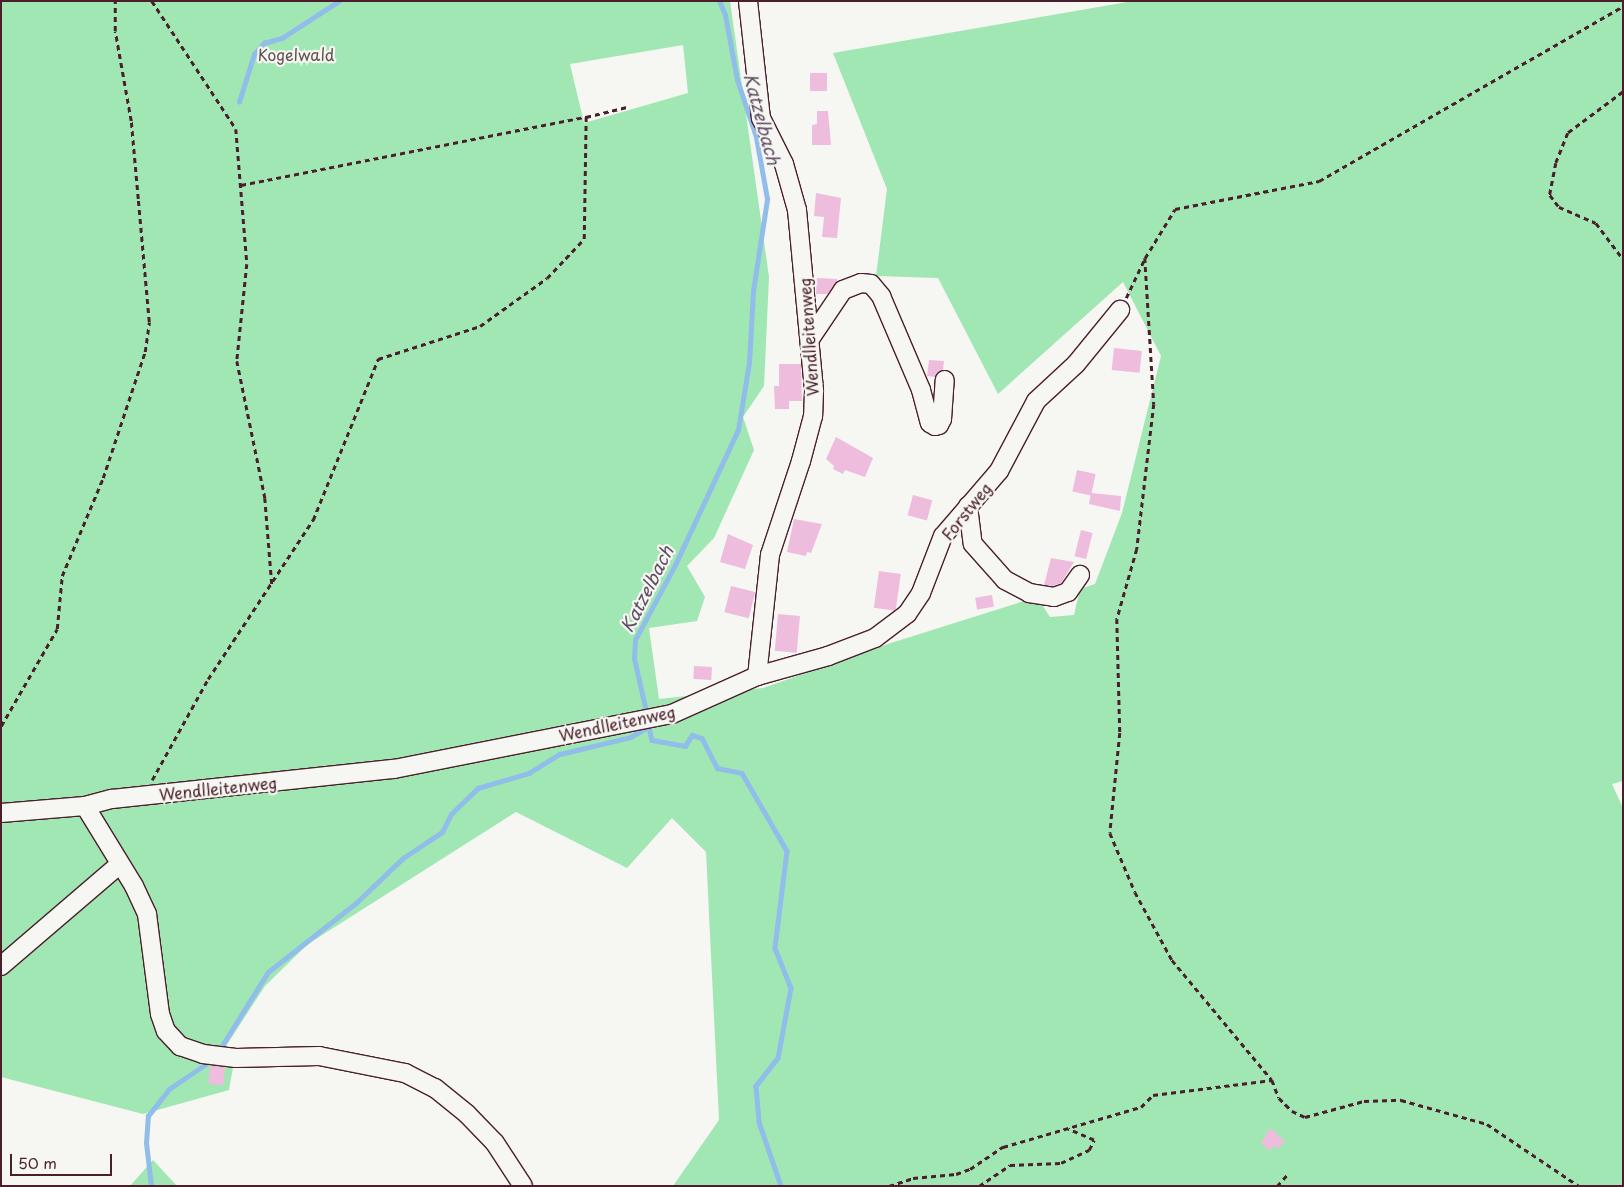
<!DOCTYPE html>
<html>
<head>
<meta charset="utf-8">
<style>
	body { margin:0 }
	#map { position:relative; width:1624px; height:1187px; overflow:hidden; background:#f6f6f2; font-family:"Playpen Sans",sans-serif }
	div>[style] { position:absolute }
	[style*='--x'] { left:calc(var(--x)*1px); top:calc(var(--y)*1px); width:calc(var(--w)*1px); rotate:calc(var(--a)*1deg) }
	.green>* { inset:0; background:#a1e7b3 }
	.stream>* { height:4.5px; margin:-2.25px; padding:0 2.25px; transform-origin:2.25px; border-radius:2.25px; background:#91bdea }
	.building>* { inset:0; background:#eebddd; transform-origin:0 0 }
	.path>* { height:2.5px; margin-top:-1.25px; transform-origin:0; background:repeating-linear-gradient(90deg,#4a1f2b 0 5px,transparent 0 9px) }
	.roads { filter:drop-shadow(1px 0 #4a1f2b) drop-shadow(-1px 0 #4a1f2b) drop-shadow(0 1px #4a1f2b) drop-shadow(0 -1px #4a1f2b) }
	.minor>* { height:18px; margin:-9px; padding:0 9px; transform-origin:9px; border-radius:9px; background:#f6f6f2 }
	span { translate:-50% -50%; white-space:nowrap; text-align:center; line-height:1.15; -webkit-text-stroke:4.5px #f6f6f2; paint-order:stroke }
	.park-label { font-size:16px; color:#60514d }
	.street-label { font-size:16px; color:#4a1f2b }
	.water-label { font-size:18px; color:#5f4e64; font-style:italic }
	.frame { position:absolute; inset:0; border:2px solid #4a1f2b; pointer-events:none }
	.scale { position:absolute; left:10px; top:1154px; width:102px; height:22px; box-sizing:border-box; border:2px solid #4a1f2b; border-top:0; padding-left:6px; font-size:15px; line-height:18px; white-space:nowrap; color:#4a1f2b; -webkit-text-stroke:4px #f6f6f2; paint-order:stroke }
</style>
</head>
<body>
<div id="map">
	<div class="green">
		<div style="clip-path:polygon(evenodd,1px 1px,730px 1px,769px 277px,764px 386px,743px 417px,754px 450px,714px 538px,687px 566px,705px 597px,697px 621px,649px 628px,659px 699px,763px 688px,891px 643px,1037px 597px,1050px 617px,1074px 615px,1080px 589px,1095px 584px,1122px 513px,1161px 356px,1123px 282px,998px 394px,938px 278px,876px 276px,887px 189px,833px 53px,1133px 1px,1623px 1px,1623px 781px,1612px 784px,1623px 808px,1623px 1186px,673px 1186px,719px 1120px,706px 852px,672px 818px,627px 868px,516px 812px,308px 944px,265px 986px,226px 1046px,234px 1062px,229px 1090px,143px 1114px,1px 1077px,1px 1px,683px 45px,688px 93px,584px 123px,570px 64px,683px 45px)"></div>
		<div style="clip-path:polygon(153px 1160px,177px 1186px,130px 1186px)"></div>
	</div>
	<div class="stream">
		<div style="--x:239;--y:102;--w:50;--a:-72.6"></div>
		<div style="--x:254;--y:54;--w:15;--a:-48"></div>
		<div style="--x:264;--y:43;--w:19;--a:-16"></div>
		<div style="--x:282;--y:38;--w:68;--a:-33"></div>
		<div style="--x:647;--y:716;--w:58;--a:-102.8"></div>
		<div style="--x:634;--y:659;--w:19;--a:-87"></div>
		<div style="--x:635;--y:640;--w:85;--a:-61.9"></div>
		<div style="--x:675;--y:565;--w:149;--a:-65"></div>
		<div style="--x:738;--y:430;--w:68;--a:-80.7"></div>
		<div style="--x:749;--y:363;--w:72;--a:-86.8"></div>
		<div style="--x:753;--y:291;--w:93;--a:-81.3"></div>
		<div style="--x:767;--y:199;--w:63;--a:-100.1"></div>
		<div style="--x:756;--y:137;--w:60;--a:-108.4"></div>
		<div style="--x:737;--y:80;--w:66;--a:-100.5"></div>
		<div style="--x:725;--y:15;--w:15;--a:-113"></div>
		<div style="--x:648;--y:723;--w:17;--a:77"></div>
		<div style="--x:652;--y:740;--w:34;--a:10"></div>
		<div style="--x:685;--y:746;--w:13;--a:-58"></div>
		<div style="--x:692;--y:735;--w:10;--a:17"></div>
		<div style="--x:702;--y:738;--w:34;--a:63"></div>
		<div style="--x:717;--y:768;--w:25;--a:11"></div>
		<div style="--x:742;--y:773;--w:90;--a:60"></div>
		<div style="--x:787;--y:851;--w:98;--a:97.1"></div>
		<div style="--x:775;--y:948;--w:43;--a:68.2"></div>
		<div style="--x:791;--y:988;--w:71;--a:100.5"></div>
		<div style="--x:778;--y:1058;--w:36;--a:128"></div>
		<div style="--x:756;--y:1086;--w:36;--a:85"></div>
		<div style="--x:759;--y:1122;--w:68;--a:71"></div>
		<div style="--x:218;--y:1052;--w:94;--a:-58"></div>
		<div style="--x:268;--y:972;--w:112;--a:-38.1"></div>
		<div style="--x:356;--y:903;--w:65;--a:-43.8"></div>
		<div style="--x:403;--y:858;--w:47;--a:-33.7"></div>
		<div style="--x:442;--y:832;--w:20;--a:-63"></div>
		<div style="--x:451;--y:814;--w:37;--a:-44"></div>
		<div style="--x:478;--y:788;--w:53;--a:-16.4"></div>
		<div style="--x:529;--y:773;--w:36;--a:-32"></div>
		<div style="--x:560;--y:754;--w:73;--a:-13.5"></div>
		<div style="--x:631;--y:737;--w:21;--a:-31"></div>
		<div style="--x:151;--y:1186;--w:43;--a:-96.6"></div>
		<div style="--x:146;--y:1143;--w:27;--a:-86"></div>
		<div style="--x:148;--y:1116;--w:34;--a:-52"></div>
		<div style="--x:169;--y:1089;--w:50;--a:-34.3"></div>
	</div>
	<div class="building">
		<div style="left:810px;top:73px;width:17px;height:18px"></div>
		<div style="clip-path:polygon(817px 111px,828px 111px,831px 145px,812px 145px,812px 125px,817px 124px)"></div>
		<div style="clip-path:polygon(816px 193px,841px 198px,837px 238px,822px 237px,824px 217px,814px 216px)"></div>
		<div style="clip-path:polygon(817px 278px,837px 279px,837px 282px,827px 294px,816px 294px)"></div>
		<div style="left:1114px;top:348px;width:28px;height:22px;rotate:6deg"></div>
		<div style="clip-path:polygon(929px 360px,944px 361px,943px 370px,935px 377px,927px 376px)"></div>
		<div style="clip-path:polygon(779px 364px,801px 364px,802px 401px,789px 401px,789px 409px,775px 409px,774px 386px,779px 386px)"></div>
		<div style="clip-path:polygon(836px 437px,873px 458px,865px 477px,845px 470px,843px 474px,833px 469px,834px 466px,826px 459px)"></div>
		<div style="left:1077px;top:470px;width:19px;height:22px;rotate:12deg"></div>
		<div style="clip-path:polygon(1091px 493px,1121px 496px,1120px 511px,1089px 504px)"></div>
		<div style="left:913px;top:495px;width:20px;height:21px;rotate:15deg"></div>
		<div style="clip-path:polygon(794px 519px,822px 524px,811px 553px,807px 552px,806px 556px,787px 552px)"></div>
		<div style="left:1081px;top:530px;width:12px;height:27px;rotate:14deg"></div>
		<div style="clip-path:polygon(728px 534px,753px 545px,745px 569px,720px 562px)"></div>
		<div style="clip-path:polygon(1051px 558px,1074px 562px,1061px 583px,1053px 586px,1044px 585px)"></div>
		<div style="left:879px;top:571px;width:22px;height:37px;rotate:8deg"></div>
		<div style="left:731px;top:586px;width:25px;height:27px;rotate:14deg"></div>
		<div style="left:992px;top:595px;width:12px;height:17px;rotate:81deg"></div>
		<div style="left:778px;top:614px;width:22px;height:37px;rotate:5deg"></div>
		<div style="left:694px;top:666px;width:18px;height:13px;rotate:3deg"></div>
		<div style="left:210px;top:1066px;width:15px;height:18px;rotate:4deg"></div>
		<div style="clip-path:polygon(1270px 1128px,1285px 1141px,1278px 1149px,1274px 1145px,1270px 1151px,1261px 1143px)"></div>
	</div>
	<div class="path">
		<div style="--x:152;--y:1;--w:153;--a:56.7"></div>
		<div style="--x:236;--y:129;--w:135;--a:85.3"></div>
		<div style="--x:247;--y:264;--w:98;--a:95.9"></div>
		<div style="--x:237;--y:361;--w:140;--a:78.4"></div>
		<div style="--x:265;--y:498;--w:87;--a:85.4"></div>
		<div style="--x:1623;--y:92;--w:69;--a:143.3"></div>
		<div style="--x:1568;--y:133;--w:32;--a:112"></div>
		<div style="--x:1556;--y:163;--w:33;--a:101"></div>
		<div style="--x:1550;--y:195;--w:15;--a:53"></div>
		<div style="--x:1559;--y:207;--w:40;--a:23.4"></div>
		<div style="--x:1596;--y:223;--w:45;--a:53.1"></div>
		<div style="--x:241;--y:185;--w:352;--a:-11.2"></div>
		<div style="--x:1145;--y:258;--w:146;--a:86.5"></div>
		<div style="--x:1154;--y:404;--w:146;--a:96.7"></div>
		<div style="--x:1137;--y:549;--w:73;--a:105.9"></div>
		<div style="--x:1117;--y:619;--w:114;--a:88.5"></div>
		<div style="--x:1120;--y:733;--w:100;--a:95.7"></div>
		<div style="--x:1110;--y:833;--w:64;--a:67"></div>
		<div style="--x:1135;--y:892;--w:77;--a:61.4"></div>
		<div style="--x:1172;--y:960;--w:156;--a:50.2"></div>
		<div style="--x:1126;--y:298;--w:44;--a:-64.6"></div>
		<div style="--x:1145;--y:258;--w:57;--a:-58.5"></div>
		<div style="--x:1175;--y:209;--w:147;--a:-11"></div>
		<div style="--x:1319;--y:181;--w:351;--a:-29.9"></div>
		<div style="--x:1;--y:726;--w:112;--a:-60"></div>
		<div style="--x:57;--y:629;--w:53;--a:-84.6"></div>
		<div style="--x:62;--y:576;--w:106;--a:-67.3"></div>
		<div style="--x:103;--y:478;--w:133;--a:-71.6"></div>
		<div style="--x:145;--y:352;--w:30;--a:-82"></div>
		<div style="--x:149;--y:322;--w:123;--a:-95.1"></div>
		<div style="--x:138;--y:199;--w:78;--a:-95.1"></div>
		<div style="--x:131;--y:121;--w:91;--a:-100.1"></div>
		<div style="--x:115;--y:31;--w:30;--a:-90"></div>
		<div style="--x:152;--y:780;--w:115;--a:-61"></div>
		<div style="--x:208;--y:679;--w:191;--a:-56.6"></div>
		<div style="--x:313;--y:520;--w:174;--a:-68"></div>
		<div style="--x:378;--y:359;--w:107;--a:-17.9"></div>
		<div style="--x:480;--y:326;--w:82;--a:-35.6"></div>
		<div style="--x:547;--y:278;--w:54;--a:-46.5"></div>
		<div style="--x:584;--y:239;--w:122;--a:-89.1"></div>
		<div style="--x:586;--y:117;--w:42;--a:-13.7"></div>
		<div style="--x:889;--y:1186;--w:25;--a:-18"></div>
		<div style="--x:913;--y:1178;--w:43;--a:-5.3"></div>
		<div style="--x:956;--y:1174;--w:15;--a:-20"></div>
		<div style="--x:970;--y:1169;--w:40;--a:-34"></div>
		<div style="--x:1003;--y:1147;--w:144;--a:-16.2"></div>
		<div style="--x:1141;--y:1107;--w:17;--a:-45"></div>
		<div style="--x:1153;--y:1095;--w:120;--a:-7.2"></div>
		<div style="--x:1272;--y:1080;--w:19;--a:69"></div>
		<div style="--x:1279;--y:1098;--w:18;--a:45"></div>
		<div style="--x:1292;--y:1111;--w:14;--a:25"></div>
		<div style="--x:1305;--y:1117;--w:61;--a:-15.2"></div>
		<div style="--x:1364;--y:1101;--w:37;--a:-2"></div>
		<div style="--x:1401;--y:1100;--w:89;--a:15.6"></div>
		<div style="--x:1487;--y:1124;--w:111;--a:34"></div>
		<div style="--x:979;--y:1186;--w:37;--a:-34"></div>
		<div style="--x:1010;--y:1165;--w:51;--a:-2.2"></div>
		<div style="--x:1061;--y:1163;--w:31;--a:-25"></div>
		<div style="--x:1089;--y:1150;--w:11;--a:-63"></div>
		<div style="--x:1094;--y:1140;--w:28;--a:-157"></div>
		<div style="--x:1277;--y:1186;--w:15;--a:-48"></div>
	</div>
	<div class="roads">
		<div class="minor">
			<div style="--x:748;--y:1;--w:118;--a:83.7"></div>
			<div style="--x:761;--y:118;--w:51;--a:63.4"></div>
			<div style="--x:784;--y:164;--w:48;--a:74.2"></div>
			<div style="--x:797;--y:210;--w:182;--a:84.6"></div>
			<div style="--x:814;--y:391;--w:25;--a:92"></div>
			<div style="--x:813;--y:416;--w:47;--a:104.9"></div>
			<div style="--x:801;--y:461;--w:99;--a:108.3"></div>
			<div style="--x:770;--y:555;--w:122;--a:96.1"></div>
			<div style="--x:810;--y:339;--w:59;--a:-56"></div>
			<div style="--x:843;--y:290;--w:19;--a:-21"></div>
			<div style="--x:861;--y:283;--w:10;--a:6"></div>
			<div style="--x:871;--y:284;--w:16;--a:50"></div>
			<div style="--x:881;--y:296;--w:102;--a:66.9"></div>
			<div style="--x:921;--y:390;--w:34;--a:75"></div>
			<div style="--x:930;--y:423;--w:6;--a:31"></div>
			<div style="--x:935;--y:426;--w:4;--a:-14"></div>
			<div style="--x:939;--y:425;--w:7;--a:-63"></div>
			<div style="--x:942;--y:419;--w:39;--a:-86"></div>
			<div style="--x:968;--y:506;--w:38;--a:83"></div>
			<div style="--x:973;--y:544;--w:48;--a:48.4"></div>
			<div style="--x:1005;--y:580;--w:27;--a:28"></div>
			<div style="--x:1029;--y:593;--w:25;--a:9"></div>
			<div style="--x:1054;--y:597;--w:15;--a:-20"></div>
			<div style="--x:1068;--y:592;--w:21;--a:-55"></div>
			<div style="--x:85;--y:806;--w:94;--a:58.5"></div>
			<div style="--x:134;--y:886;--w:31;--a:65"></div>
			<div style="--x:147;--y:914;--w:101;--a:82.6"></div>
			<div style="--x:160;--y:1014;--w:18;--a:71"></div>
			<div style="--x:166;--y:1031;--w:21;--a:47"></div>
			<div style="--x:180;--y:1046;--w:24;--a:19"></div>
			<div style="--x:203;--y:1054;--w:33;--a:7"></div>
			<div style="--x:236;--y:1058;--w:83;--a:-1.4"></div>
			<div style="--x:319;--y:1056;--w:88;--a:11.2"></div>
			<div style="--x:405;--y:1073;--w:34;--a:27"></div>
			<div style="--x:435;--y:1088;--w:41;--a:39.1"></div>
			<div style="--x:467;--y:1114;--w:40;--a:46"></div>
			<div style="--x:495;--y:1143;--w:51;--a:56.9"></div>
			<div style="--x:1;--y:813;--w:84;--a:-4.8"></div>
			<div style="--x:85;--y:806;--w:28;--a:-15"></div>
			<div style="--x:112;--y:799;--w:284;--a:-6.1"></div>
			<div style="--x:394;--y:769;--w:283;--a:-11.2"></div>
			<div style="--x:672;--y:714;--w:93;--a:-24.1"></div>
			<div style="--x:757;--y:676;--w:74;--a:-15.7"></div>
			<div style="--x:828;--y:656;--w:50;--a:-21"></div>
			<div style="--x:875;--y:638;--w:40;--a:-37"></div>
			<div style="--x:907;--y:614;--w:25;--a:-56"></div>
			<div style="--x:921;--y:593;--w:61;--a:-68.9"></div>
			<div style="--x:943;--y:536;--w:86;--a:-49.3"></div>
			<div style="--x:999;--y:471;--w:79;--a:-62.1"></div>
			<div style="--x:1036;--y:401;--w:54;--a:-42.8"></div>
			<div style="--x:1076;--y:364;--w:70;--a:-50.8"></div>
			<div style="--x:1;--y:966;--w:155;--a:-40.6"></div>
		</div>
	</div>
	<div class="park-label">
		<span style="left:296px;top:54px">Kogelwald</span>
	</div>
	<div class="street-label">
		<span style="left:808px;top:337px;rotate:-94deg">Wendlleitenweg</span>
		<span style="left:966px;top:511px;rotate:-51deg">Forstweg</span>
		<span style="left:617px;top:723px;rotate:-12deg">Wendlleitenweg</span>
		<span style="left:218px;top:788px;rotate:-6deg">Wendlleitenweg</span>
	</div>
	<div class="water-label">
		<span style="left:762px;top:119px;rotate:75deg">Katzelbach</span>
		<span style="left:647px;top:589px;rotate:-63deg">Katzelbach</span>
	</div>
	<div class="frame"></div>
	<div class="scale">50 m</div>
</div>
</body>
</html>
